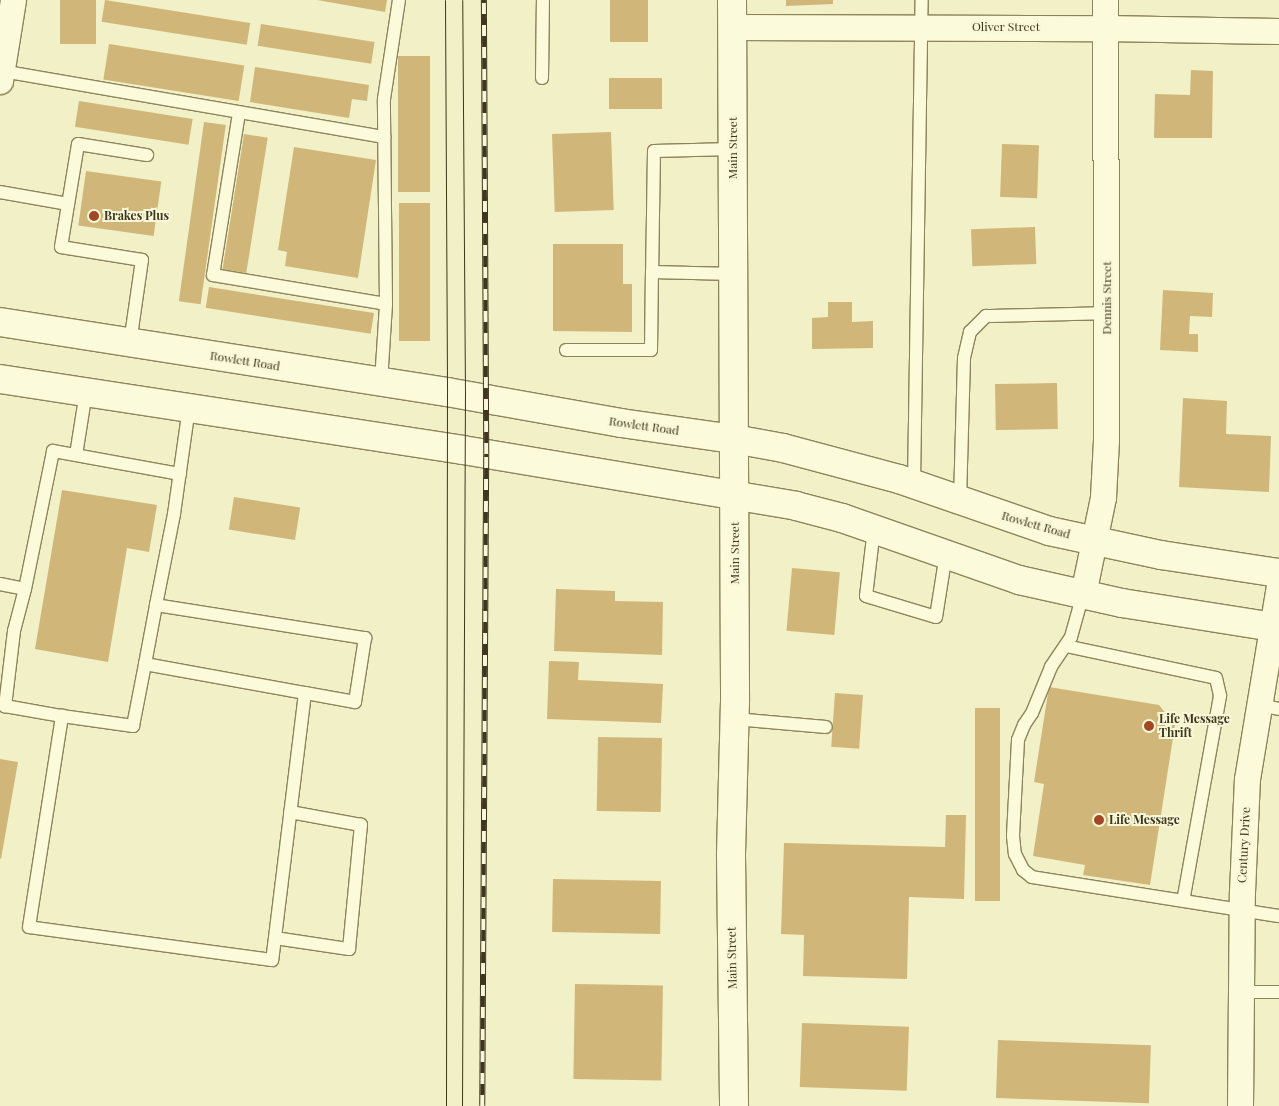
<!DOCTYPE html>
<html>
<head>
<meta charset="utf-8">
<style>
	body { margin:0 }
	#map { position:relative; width:1279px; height:1106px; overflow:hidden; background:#f1f0c7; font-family:"Playfair Display",serif }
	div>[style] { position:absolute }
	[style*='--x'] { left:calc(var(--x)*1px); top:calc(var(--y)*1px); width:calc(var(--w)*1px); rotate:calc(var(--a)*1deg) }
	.building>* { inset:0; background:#d1b67a; transform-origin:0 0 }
	.roads { filter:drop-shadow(1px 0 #8e845a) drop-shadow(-1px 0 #8e845a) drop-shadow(0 1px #8e845a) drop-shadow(0 -1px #8e845a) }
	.service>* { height:12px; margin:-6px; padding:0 6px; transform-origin:6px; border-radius:6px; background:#fbfadb }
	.minor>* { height:25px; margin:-12.5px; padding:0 12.5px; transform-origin:12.5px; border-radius:12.5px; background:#fbfadb }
	.tertiary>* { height:28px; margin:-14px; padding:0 14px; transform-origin:14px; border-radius:14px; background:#fbfadb }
	.secondary>* { height:28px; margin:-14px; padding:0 14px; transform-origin:14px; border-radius:14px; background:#fbfadb }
	.tram>* { height:1px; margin:-0.5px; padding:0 0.5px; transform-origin:0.5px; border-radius:0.5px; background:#3e361f }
	.rail>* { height:5.5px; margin-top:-2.75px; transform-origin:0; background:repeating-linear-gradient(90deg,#f8f7d7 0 11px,#3e361f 0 22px); box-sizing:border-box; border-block:1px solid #3e361f }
	.dots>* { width:14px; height:14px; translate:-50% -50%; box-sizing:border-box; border:2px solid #f8f7d7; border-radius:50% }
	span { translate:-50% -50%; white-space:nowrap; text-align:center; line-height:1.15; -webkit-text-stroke:4px #f8f7d7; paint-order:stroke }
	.street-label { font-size:12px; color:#3e361f }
	.poi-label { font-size:12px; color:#3e361f; font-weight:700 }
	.left { translate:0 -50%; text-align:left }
</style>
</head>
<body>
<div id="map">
	<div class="building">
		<div style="left:60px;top:0;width:36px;height:44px"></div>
		<div style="left:105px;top:0;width:147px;height:22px;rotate:9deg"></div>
		<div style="clip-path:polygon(317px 0,387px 0,385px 12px)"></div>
		<div style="left:610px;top:0;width:38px;height:42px"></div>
		<div style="clip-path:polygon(786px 0,833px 0,833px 4px,786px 6px)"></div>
		<div style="left:261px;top:24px;width:115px;height:22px;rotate:9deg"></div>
		<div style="left:109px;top:44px;width:137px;height:36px;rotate:9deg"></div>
		<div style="left:398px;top:56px;width:32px;height:136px"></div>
		<div style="clip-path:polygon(255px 67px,369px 85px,367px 101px,352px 99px,349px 118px,250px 102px)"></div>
		<div style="clip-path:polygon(1191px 70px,1213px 71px,1212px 138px,1154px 138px,1155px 94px,1190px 95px)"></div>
		<div style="left:609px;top:78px;width:53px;height:31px"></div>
		<div style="left:79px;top:101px;width:115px;height:26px;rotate:9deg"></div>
		<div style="left:204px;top:122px;width:22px;height:181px;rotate:8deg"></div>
		<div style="left:611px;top:132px;width:78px;height:59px;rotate:88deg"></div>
		<div style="left:244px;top:134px;width:24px;height:137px;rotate:9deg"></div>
		<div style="left:1002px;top:144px;width:37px;height:53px;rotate:2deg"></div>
		<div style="clip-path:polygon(294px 147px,376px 160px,358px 278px,285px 266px,287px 252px,278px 250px)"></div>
		<div style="left:86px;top:171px;width:76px;height:55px;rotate:8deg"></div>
		<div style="left:399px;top:203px;width:31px;height:138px"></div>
		<div style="left:1035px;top:227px;width:37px;height:64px;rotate:88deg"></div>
		<div style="clip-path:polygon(553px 244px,623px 244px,623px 284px,632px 284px,632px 332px,553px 331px)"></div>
		<div style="left:209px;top:287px;width:167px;height:21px;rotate:9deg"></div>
		<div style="clip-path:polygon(1163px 290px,1213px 293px,1212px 317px,1190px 316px,1189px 334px,1198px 334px,1198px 352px,1160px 350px)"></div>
		<div style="clip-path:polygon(828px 302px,852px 302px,852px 322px,873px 321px,873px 348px,812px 349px,812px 318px,828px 317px)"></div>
		<div style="left:1057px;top:383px;width:46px;height:62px;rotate:89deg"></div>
		<div style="clip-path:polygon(1183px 398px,1227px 401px,1226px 434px,1271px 436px,1269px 492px,1179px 487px)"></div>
		<div style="clip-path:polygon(62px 490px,157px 505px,149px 552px,127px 548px,108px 662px,35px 649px)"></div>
		<div style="left:234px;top:497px;width:67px;height:33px;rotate:9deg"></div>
		<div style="left:792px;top:568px;width:48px;height:63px;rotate:5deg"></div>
		<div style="clip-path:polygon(556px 589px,615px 591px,615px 601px,663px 602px,662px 655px,554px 651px)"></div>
		<div style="clip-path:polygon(549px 661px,579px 662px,578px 680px,663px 684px,661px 723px,547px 719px)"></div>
		<div style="clip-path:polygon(1049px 687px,1159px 705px,1175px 725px,1150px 885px,1083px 875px,1085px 865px,1033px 856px,1044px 784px,1034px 782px)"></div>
		<div style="left:835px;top:693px;width:28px;height:54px;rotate:4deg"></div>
		<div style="left:975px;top:708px;width:25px;height:193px"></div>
		<div style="left:598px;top:737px;width:64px;height:74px;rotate:1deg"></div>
		<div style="clip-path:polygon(0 759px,18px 762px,1px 859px,0 858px)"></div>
		<div style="clip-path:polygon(946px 815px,966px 815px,964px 899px,909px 897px,907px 979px,803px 976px,804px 935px,781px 934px,784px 843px,945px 847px)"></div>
		<div style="left:553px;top:879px;width:108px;height:53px;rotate:1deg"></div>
		<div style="left:575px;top:984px;width:88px;height:95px;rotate:1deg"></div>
		<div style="left:802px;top:1023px;width:107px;height:64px;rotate:2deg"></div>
		<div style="left:998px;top:1040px;width:153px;height:58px;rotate:2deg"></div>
	</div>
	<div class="roads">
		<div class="service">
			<div style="--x:2;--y:71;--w:388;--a:9.8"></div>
			<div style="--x:542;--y:78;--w:78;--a:-89.3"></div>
			<div style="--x:239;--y:113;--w:164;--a:99.1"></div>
			<div style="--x:213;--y:275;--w:175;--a:9.5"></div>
			<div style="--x:386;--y:304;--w:205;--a:-90.6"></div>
			<div style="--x:384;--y:99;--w:100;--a:-81.4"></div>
			<div style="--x:733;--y:149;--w:79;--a:178.5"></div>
			<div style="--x:654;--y:151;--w:121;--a:90.9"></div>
			<div style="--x:652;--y:272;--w:81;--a:1.4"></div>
			<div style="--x:0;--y:192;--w:69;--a:10"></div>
			<div style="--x:130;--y:343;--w:84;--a:-81.8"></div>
			<div style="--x:142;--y:260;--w:82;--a:-170.9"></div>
			<div style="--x:61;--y:247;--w:104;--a:-80.6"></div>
			<div style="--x:78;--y:144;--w:70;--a:9.1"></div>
			<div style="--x:566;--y:350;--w:85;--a:0"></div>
			<div style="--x:651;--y:350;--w:78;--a:-89.3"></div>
			<div style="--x:381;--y:382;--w:78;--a:-86.3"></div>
			<div style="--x:76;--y:455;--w:64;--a:-81"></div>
			<div style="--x:914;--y:484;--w:484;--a:-89.1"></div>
			<div style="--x:960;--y:501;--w:143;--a:-88.4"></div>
			<div style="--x:964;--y:358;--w:27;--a:-77"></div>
			<div style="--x:970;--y:332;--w:23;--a:-45"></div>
			<div style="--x:986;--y:316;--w:121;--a:-1.4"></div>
			<div style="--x:874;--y:529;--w:67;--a:96.8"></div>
			<div style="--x:866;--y:596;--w:73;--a:16.7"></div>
			<div style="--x:936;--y:617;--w:64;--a:-81"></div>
			<div style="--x:0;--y:584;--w:25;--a:11"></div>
			<div style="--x:25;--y:589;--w:141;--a:-78.5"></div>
			<div style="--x:53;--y:451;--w:129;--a:10.3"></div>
			<div style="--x:25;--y:589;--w:43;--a:104.7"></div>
			<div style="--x:14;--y:631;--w:76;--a:96.8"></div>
			<div style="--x:5;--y:706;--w:58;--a:10"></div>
			<div style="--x:1083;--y:594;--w:45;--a:105.6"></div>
			<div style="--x:1071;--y:637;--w:36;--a:124"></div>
			<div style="--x:1051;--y:667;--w:50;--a:112.4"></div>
			<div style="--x:1032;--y:713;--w:14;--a:124"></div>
			<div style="--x:1024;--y:725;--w:16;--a:112"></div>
			<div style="--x:1018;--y:740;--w:96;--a:93"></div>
			<div style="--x:1013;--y:836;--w:18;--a:84"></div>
			<div style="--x:1015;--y:854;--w:18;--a:63"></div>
			<div style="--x:1023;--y:870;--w:11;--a:38"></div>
			<div style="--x:1032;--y:877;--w:250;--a:9"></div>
			<div style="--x:156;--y:605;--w:212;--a:9"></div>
			<div style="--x:365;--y:638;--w:65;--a:98.9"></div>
			<div style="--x:355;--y:702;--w:51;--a:-169.8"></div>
			<div style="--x:1066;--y:646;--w:153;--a:12"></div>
			<div style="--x:1216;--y:678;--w:18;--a:77"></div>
			<div style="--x:1220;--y:696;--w:208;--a:100.2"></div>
			<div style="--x:145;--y:664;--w:163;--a:10.3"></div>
			<div style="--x:305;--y:693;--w:269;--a:97"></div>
			<div style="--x:272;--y:960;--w:245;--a:-172.3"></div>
			<div style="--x:29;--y:927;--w:214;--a:-81.1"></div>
			<div style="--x:62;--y:716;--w:72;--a:8"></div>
			<div style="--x:133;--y:726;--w:63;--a:-79"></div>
			<div style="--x:145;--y:664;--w:60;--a:-79.4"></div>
			<div style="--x:156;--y:605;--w:93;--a:-78.8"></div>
			<div style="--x:174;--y:514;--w:108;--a:-82"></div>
			<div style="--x:1259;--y:705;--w:20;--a:11"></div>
			<div style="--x:735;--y:719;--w:91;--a:5"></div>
			<div style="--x:275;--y:938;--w:75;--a:8.5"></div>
			<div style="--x:349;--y:949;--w:125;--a:-84.5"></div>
			<div style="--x:361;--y:825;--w:72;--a:-169.6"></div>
			<div style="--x:1240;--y:992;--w:39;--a:0"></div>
		</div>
		<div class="minor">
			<div style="--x:733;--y:27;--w:372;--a:0.2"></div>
			<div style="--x:1105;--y:28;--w:174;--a:1"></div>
			<div style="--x:0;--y:81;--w:82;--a:-80.9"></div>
			<div style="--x:1083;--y:594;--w:99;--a:-78.3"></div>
			<div style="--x:1103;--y:497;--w:57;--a:-87"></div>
			<div style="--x:1106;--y:440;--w:440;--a:-90.1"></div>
			<div style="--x:1240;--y:1106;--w:214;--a:-89.5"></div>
			<div style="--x:1242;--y:892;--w:113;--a:-87.5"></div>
			<div style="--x:1247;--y:779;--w:196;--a:-80.6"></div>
		</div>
		<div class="tertiary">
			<div style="--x:732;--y:0;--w:701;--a:89.75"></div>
			<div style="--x:735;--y:701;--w:155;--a:91.5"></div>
			<div style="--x:731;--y:856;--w:250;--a:89.3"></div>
		</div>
		<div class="secondary">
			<div style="--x:0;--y:322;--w:452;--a:8.9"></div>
			<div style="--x:447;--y:392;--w:177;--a:10.1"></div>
			<div style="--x:621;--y:423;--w:114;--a:8.1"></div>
			<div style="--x:734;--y:439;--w:50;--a:10.4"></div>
			<div style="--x:783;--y:448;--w:120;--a:15"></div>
			<div style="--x:899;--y:479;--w:159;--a:19.1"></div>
			<div style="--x:1049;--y:531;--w:115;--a:12.1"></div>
			<div style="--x:1161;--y:555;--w:119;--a:8.7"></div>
			<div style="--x:0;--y:379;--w:468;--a:8.7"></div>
			<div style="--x:463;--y:450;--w:338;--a:9.5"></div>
			<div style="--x:796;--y:506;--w:48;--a:14.6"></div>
			<div style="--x:842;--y:518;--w:188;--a:19.3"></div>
			<div style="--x:1019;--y:580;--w:106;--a:12.6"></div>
			<div style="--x:1122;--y:603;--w:159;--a:9"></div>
		</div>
	</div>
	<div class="tram">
		<div style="--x:445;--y:0;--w:392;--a:89.7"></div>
		<div style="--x:447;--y:392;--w:714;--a:90.08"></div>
		<div style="--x:462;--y:1106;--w:711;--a:-89.76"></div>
		<div style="--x:465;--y:395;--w:395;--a:-90.4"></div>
	</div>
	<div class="rail">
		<div style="--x:482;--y:1106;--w:652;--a:-89.65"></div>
		<div style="--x:486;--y:454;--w:454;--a:-90.3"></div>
	</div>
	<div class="dots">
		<div style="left:94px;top:216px;background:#a14726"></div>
		<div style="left:1149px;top:726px;background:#a14726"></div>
		<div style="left:1099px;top:820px;background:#a14726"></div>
	</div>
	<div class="street-label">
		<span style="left:1006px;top:27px">Oliver Street</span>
		<span style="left:733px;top:148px;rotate:-90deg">Main Street</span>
		<span style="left:1107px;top:298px;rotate:-90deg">Dennis Street</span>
		<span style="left:245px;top:361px;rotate:9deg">Rowlett Road</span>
		<span style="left:644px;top:426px;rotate:8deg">Rowlett Road</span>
		<span style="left:1036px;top:525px;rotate:16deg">Rowlett Road</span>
		<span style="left:735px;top:553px;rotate:-90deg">Main Street</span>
		<span style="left:1244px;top:845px;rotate:-87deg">Century Drive</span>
		<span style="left:732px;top:958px;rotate:-91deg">Main Street</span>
	</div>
	<div class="poi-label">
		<span class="left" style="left:104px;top:216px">Brakes Plus</span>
		<span class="left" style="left:1159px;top:726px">Life Message<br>Thrift</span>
		<span class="left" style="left:1109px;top:820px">Life Message</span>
	</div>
</div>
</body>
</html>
